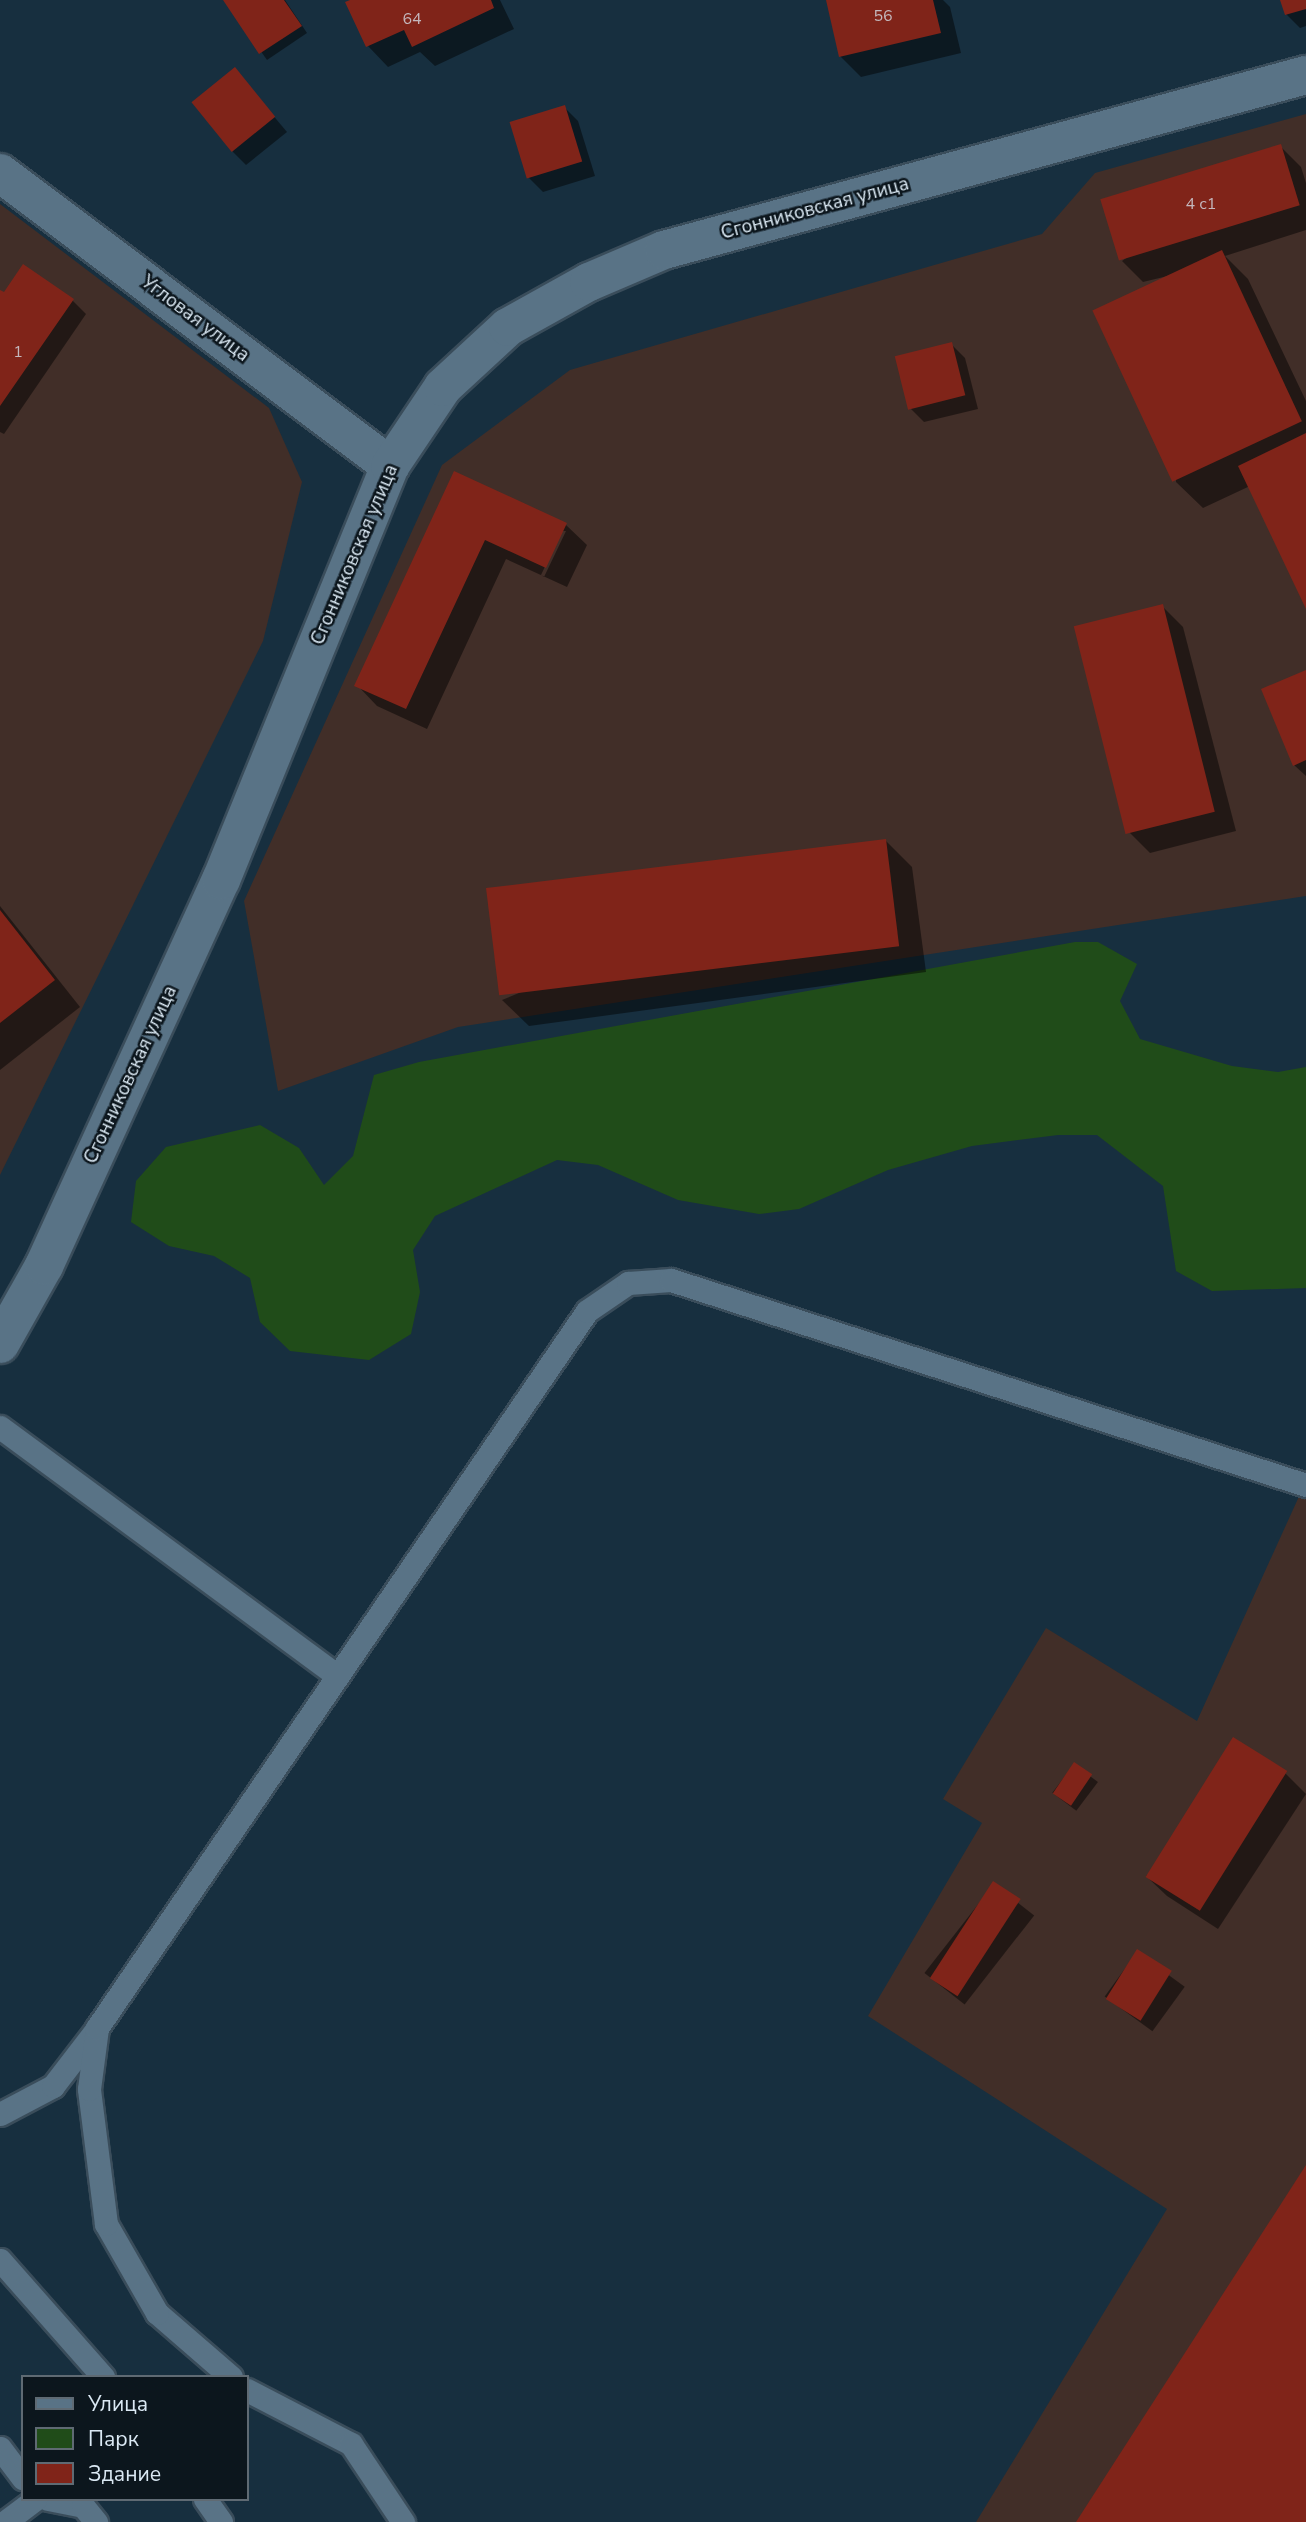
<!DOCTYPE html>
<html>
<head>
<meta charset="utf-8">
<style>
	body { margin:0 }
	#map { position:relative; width:1306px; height:2522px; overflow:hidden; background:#172f3f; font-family:"Nunito Sans",sans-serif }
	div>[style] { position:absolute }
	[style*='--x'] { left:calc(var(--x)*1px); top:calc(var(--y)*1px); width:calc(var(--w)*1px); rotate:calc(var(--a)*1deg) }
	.industrial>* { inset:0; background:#412e28 }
	.green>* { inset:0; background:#204c19 }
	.shadow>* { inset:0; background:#0007; transform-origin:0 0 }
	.building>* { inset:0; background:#802419; transform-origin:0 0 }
	.roads { filter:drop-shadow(2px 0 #3a4d5b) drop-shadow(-2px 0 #3a4d5b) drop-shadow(0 2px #3a4d5b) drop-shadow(0 -2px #3a4d5b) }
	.service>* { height:23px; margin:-11.5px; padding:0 11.5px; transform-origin:11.5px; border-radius:11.5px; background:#597386 }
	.minor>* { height:38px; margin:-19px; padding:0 19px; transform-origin:19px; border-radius:19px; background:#597386 }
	span { translate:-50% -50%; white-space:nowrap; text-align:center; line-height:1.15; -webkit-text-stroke:5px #0c161d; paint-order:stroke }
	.number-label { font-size:16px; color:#c4b8bd }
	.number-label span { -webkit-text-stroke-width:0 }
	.street-label { font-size:19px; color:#dbe9f4 }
	.legend { position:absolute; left:21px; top:2375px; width:228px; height:126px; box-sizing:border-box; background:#0c161d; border:2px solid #5f6a73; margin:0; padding:9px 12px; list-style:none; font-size:21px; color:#dbe9f4 }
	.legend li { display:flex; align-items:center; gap:14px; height:35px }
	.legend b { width:35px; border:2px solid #5f6a73 }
</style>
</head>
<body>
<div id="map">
	<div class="industrial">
		<div style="clip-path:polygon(1306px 114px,1306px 896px,458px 1027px,278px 1091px,244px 901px,442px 465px,570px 370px,1042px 234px,1095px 173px)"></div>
		<div style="clip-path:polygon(0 204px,269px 408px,302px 482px,263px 641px,0 1175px)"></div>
		<div style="clip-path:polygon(1306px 1481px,1306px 2522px,976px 2522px,1167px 2209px,868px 2016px,982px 1823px,943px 1799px,1046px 1628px,1197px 1721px)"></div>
	</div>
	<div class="green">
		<div style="clip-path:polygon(1075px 942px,1098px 942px,1137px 964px,1120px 1001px,1140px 1039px,1232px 1066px,1278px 1072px,1306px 1067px,1306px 1288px,1212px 1291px,1176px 1271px,1163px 1186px,1097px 1135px,1058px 1135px,972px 1146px,888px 1170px,799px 1209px,759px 1214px,678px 1200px,598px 1165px,557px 1160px,435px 1216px,413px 1250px,420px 1292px,411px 1334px,369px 1360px,290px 1351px,260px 1322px,250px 1278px,214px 1256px,169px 1246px,131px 1222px,136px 1181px,166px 1147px,260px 1125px,299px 1148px,324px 1185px,353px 1156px,374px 1075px,419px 1062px)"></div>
	</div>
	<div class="shadow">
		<div style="clip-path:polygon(225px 0,285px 0,307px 33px,267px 60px)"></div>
		<div style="clip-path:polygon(354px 0,500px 0,514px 29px,435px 66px,420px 52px,388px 67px,368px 46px,347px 3px)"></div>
		<div style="clip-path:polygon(827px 0,943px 0,950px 7px,961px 53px,861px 77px,840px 56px)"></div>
		<div style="clip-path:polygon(1282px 0,1306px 0,1306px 26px,1300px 28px,1286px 14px)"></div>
		<div style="clip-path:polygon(235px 70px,287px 132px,246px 165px,232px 151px)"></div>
		<div style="clip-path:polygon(564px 107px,578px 121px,595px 176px,543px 192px,529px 178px)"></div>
		<div style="clip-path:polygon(1280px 146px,1301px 167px,1306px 183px,1306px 230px,1225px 256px,1248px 279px,1306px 401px,1306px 605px,1250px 486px,1203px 508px,1176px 482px,1176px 274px,1143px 282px,1122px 261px)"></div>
		<div style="clip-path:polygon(0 292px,72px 300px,86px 314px,4px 434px,0 432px)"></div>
		<div style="clip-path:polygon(951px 344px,965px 358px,978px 409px,924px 422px,910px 408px)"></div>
		<div style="clip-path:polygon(evenodd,455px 473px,566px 525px,587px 545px,567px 587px,506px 559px,427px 729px,377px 706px,357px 685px,455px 473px,562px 531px,566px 531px,544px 577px,541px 575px,562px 531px)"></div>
		<div style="clip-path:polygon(1162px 606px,1183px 627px,1236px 831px,1150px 853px,1129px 832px)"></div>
		<div style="clip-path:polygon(1306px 672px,1306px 776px,1294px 765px)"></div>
		<div style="clip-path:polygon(886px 841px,912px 867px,926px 972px,529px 1026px,502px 1000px)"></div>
		<div style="clip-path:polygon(0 906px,80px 1007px,0 1070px)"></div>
		<div style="left:1074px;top:1764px;width:30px;height:36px;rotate:37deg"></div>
		<div style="clip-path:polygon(1285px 1773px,1306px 1794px,1218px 1929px,1167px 1896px,1146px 1876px)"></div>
		<div style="left:994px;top:1884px;width:51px;height:113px;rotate:38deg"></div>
		<div style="left:1137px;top:1952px;width:59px;height:55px;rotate:36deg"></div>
	</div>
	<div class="building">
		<div style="clip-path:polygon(223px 0,284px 0,302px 26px,259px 54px)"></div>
		<div style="clip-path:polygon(350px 0,491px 0,494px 8px,412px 47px,404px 30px,366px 47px,345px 2px)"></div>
		<div style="clip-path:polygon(826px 0,933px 0,941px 33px,839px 57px)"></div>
		<div style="clip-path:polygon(1280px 0,1306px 0,1306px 9px,1285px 15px)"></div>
		<div style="left:235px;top:67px;width:64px;height:56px;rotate:51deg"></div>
		<div style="left:565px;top:105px;width:59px;height:58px;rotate:73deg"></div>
		<div style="left:1281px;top:144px;width:64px;height:189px;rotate:73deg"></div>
		<div style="left:1222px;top:250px;width:189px;height:143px;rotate:65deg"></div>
		<div style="clip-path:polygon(23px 264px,74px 299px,0 406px,0 290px,4px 292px)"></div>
		<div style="left:952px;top:342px;width:55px;height:59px;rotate:76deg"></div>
		<div style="clip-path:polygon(1306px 433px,1306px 609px,1238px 466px)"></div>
		<div style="clip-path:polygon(454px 471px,567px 523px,546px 568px,485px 540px,406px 709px,354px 686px)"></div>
		<div style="left:1163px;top:604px;width:214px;height:92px;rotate:76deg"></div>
		<div style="clip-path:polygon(1306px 670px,1306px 760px,1293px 766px,1261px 689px)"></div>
		<div style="left:886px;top:839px;width:108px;height:403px;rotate:83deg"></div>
		<div style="clip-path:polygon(0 910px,55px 980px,0 1023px)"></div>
		<div style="left:1233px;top:1737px;width:64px;height:165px;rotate:32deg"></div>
		<div style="left:1074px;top:1762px;width:22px;height:38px;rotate:34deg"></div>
		<div style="left:993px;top:1881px;width:33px;height:116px;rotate:33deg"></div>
		<div style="left:1137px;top:1949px;width:41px;height:59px;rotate:32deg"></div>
		<div style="clip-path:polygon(1306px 2165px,1306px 2522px,1076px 2522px)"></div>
	</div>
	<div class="roads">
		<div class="service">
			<div style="--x:0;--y:1427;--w:416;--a:36.4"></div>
			<div style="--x:0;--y:2114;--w:60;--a:-27.8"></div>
			<div style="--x:53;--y:2086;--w:71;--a:-52.5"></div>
			<div style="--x:0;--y:2260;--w:156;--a:48.6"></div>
			<div style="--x:231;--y:2377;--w:98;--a:-139.1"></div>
			<div style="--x:157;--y:2313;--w:103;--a:-119.8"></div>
			<div style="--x:106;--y:2224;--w:136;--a:-97.2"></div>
			<div style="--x:89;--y:2089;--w:62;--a:-82.5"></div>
			<div style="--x:97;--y:2028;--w:868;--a:-55.65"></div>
			<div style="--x:587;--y:1311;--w:50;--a:-34.3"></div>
			<div style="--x:628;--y:1283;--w:43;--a:-4"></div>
			<div style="--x:671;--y:1280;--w:667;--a:17.89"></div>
			<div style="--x:247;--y:2390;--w:117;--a:27.4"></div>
			<div style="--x:351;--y:2444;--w:94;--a:56.3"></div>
			<div style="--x:0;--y:2448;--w:38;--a:53"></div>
			<div style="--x:48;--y:2499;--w:36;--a:11"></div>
			<div style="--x:83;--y:2506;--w:21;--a:51"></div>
			<div style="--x:205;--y:2499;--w:28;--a:55"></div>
			<div style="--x:5;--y:2522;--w:38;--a:-37"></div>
		</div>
		<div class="minor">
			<div style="--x:0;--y:173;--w:488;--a:36.9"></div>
			<div style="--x:0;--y:1344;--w:90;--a:-60.6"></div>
			<div style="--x:44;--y:1266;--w:425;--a:-65.4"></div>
			<div style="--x:221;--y:880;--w:447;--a:-67.8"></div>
			<div style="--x:390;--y:466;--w:95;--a:-56.1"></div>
			<div style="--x:443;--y:387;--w:88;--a:-42.7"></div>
			<div style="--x:508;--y:327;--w:93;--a:-29.1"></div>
			<div style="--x:589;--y:282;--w:82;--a:-23.1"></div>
			<div style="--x:664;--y:250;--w:665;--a:-15.25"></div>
		</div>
	</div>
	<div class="number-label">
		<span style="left:883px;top:16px">56</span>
		<span style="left:412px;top:19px">64</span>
		<span style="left:1201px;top:204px">4 с1</span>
		<span style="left:18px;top:352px">1</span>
	</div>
	<div class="street-label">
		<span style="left:815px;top:209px;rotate:-15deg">Сгонниковская улица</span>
		<span style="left:195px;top:319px;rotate:37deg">Угловая улица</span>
		<span style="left:355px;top:555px;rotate:-67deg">Сгонниковская улица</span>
		<span style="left:131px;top:1075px;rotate:-65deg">Сгонниковская улица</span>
	</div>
	<ul class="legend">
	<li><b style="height:9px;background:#597386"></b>Улица</li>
	<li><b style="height:19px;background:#204c19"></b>Парк</li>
	<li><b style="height:19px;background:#802419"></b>Здание</li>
	</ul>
</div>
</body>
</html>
